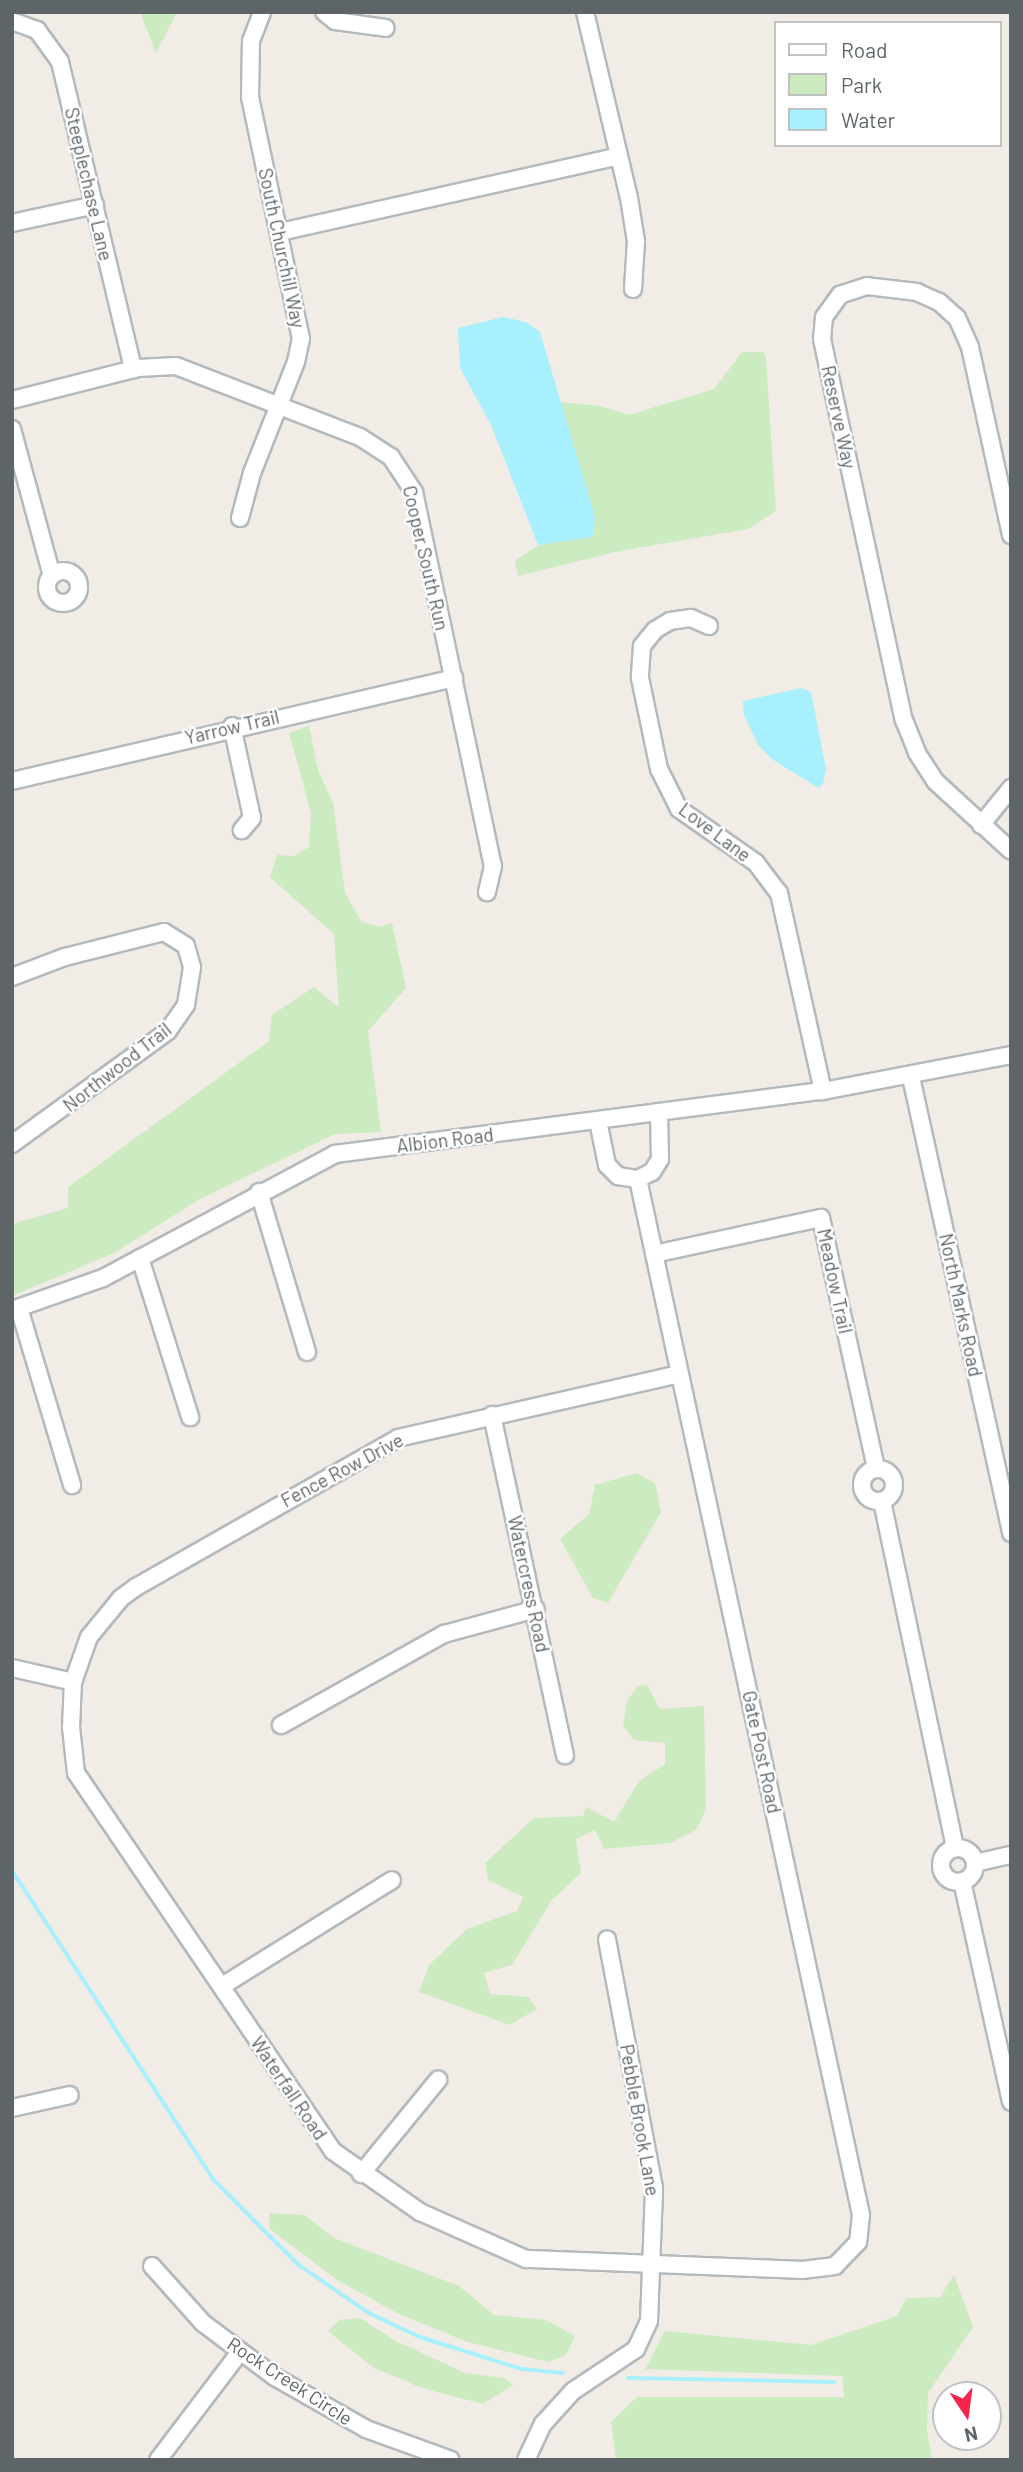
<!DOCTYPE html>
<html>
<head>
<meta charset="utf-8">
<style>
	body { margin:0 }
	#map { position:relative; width:1023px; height:2472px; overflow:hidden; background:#f1ece6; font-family:Barlow,sans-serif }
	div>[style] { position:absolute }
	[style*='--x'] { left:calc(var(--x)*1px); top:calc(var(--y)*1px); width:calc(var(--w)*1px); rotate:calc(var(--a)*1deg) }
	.green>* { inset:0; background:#ccebc1 }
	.water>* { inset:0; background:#a9f0ff }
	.stream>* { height:3.5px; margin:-1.75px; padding:0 1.75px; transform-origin:1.75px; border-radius:1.75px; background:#a9f0ff }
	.roads { filter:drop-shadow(2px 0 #b4b9bc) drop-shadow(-2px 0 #b4b9bc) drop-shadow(0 2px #b4b9bc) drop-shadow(0 -2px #b4b9bc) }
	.minor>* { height:16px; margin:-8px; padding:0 8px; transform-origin:8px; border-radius:8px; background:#fff }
	.minor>.ring { margin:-8px; padding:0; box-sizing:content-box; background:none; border:16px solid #fff; border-radius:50% }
	span { translate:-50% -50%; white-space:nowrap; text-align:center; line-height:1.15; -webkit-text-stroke:5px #fff; paint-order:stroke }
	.street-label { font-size:19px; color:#5e6568 }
	.frame { position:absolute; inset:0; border:14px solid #5e6568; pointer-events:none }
	.legend { position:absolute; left:774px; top:21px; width:228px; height:126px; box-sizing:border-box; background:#fff; border:2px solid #bfc1c3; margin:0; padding:9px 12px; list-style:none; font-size:21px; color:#5e6568 }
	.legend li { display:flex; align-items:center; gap:14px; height:35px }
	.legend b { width:35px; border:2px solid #bfc1c3 }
	.north { position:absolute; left:932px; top:2381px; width:70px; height:70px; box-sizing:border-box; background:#fff; border:2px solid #bfc1c3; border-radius:50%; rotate:167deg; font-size:19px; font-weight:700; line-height:28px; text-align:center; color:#5e6568 }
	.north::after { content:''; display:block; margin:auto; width:24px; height:32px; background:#f9244b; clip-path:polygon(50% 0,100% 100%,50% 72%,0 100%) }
</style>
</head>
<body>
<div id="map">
	<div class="green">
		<div style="clip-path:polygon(141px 12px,177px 12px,156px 53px,142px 17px)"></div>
		<div style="clip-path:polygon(742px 352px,764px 352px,766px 359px,776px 511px,748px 529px,620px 551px,518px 576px,515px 561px,538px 545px,593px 537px,595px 517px,560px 402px,600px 406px,629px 415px,714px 389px)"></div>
		<div style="clip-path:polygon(309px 726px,318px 770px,333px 803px,345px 893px,361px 921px,379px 927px,392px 923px,406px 988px,368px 1031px,381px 1132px,335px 1134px,200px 1199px,114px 1253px,12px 1296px,12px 1224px,68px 1208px,68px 1187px,269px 1041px,272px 1015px,314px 987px,339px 1008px,334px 934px,270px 877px,277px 855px,294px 856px,309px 847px,311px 813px,289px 733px)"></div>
		<div style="clip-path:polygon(637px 1473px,655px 1483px,661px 1512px,608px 1603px,593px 1598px,560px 1539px,589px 1514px,595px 1485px)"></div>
		<div style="clip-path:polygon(647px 1685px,660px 1709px,704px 1706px,706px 1809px,696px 1830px,670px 1843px,604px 1849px,595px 1830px,576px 1839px,581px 1873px,552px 1900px,512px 1965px,484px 1973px,490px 1994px,528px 1997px,537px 2009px,510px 2025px,419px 1992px,429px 1965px,467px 1929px,517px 1911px,523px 1897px,488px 1880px,485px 1863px,534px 1818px,583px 1816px,586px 1807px,614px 1822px,639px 1781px,665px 1764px,665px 1743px,634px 1740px,623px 1726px,627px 1702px,637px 1686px)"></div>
		<div style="clip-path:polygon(269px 2213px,304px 2215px,334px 2238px,459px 2286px,494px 2315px,546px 2320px,575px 2336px,566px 2355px,548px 2362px,467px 2342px,397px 2313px,337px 2280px,270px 2229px)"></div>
		<div style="clip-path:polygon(954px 2275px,973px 2327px,928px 2393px,927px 2431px,932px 2460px,616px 2460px,611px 2422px,637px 2397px,844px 2397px,842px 2376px,645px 2369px,665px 2331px,811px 2345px,897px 2316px,906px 2298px,940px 2297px)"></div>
		<div style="clip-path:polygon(360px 2318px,394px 2340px,465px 2373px,504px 2378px,513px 2385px,483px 2404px,422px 2388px,372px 2367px,328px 2331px,340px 2320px)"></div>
	</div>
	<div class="water">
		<div style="clip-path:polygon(503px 317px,526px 322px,540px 332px,595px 517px,593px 537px,538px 545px,491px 425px,460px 368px,458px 328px)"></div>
		<div style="clip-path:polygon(801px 688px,811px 692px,826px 769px,823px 784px,818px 788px,772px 759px,758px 745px,744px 715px,743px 701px)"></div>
	</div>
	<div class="stream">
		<div style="--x:12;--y:1870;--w:371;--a:56.9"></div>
		<div style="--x:215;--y:2181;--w:119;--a:45"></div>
		<div style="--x:299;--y:2265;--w:85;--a:34.4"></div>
		<div style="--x:369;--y:2313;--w:56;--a:25.2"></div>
		<div style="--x:420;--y:2337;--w:107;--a:17.4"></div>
		<div style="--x:522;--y:2369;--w:41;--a:5.6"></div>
		<div style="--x:628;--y:2378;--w:206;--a:1.1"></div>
	</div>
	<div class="roads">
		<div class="minor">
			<div style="--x:324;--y:12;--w:14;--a:39"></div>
			<div style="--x:335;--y:21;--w:51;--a:7.8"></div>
			<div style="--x:585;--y:12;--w:191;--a:76.7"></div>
			<div style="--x:629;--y:198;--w:44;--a:80.8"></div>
			<div style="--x:636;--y:241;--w:48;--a:93.6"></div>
			<div style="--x:12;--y:21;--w:27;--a:20"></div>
			<div style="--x:37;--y:30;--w:39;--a:54"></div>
			<div style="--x:60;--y:62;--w:316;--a:76.6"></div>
			<div style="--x:12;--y:223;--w:85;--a:-12.2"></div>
			<div style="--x:280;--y:232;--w:347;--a:-12.6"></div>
			<div style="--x:12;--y:400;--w:130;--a:-14.3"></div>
			<div style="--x:138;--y:368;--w:38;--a:-3"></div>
			<div style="--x:176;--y:366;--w:197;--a:21.1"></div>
			<div style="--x:360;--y:437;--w:37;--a:33"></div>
			<div style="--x:391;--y:457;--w:42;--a:56.7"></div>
			<div style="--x:414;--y:492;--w:382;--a:78.1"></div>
			<div style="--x:493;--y:866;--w:27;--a:103"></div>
			<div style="--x:12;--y:429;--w:152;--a:74.8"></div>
			<div style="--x:240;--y:518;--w:47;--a:-75.1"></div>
			<div style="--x:252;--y:473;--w:119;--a:-68.4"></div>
			<div style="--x:296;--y:362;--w:24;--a:-78"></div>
			<div style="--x:301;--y:339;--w:247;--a:-101.9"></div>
			<div style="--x:250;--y:97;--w:56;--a:-89"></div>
			<div style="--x:251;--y:41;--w:31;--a:-69"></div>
			<div style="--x:1011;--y:535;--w:192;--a:-102.3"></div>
			<div style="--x:970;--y:347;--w:32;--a:-114"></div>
			<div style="--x:957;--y:318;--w:24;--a:-138"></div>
			<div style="--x:939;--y:302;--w:24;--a:-156"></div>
			<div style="--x:917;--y:292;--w:50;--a:-173.2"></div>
			<div style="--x:867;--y:286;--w:28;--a:162"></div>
			<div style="--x:840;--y:295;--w:27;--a:126"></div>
			<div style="--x:824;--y:317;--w:22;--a:95"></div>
			<div style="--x:822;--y:339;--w:390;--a:77.9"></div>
			<div style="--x:904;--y:720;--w:35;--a:68"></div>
			<div style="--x:917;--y:753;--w:33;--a:57"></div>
			<div style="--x:935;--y:781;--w:103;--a:42.6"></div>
			<div class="ring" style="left:47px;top:571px;width:16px;height:16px"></div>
			<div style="--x:709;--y:626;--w:20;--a:-156"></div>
			<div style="--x:691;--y:618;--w:21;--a:172"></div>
			<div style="--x:670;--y:621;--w:17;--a:149"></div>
			<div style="--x:655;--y:630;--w:21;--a:129"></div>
			<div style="--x:642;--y:646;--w:32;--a:94"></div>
			<div style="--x:640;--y:678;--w:93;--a:78.2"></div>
			<div style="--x:659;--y:769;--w:45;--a:63.4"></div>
			<div style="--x:679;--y:809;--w:94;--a:35"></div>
			<div style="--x:756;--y:863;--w:38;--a:53"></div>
			<div style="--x:779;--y:893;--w:203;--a:77.5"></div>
			<div style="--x:232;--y:726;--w:94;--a:77.7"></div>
			<div style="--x:252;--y:818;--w:16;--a:130"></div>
			<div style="--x:12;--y:781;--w:454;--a:-13.1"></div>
			<div style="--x:981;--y:825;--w:48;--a:-51"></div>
			<div style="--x:12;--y:977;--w:57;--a:-20.7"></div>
			<div style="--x:65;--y:957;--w:102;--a:-14.2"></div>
			<div style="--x:164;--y:932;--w:26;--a:32"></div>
			<div style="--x:186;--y:946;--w:22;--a:74"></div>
			<div style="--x:192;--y:967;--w:38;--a:99"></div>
			<div style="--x:186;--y:1005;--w:32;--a:125"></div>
			<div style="--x:168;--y:1031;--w:193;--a:144.1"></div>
			<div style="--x:911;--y:1077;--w:467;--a:77.6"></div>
			<div style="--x:598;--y:1121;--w:45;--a:78.4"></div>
			<div style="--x:607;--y:1165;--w:16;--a:45"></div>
			<div style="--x:618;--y:1176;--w:20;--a:9"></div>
			<div style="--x:638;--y:1179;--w:16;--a:-27"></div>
			<div style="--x:652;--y:1172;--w:15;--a:-58"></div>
			<div style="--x:660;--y:1159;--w:46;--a:-91.2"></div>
			<div style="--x:638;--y:1179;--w:1060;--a:77.85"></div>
			<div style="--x:861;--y:2215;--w:27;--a:96"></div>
			<div style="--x:858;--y:2242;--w:33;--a:134"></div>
			<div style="--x:835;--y:2266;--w:33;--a:173"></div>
			<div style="--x:802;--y:2270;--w:276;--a:-177.7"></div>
			<div style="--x:526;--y:2259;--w:116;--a:-156.1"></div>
			<div style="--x:420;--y:2212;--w:106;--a:-145"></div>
			<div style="--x:333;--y:2151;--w:457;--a:-124.2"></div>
			<div style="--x:76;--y:1773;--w:46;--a:-96.2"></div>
			<div style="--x:71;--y:1727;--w:45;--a:-87.5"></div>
			<div style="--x:73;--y:1682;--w:48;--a:-70.4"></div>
			<div style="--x:89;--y:1637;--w:50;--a:-50.6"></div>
			<div style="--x:121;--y:1598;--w:19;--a:-36"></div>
			<div style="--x:136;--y:1587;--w:301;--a:-29.6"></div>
			<div style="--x:398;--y:1438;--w:288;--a:-12.8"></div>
			<div style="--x:259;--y:1192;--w:167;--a:73.3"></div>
			<div style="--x:654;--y:1254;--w:171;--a:-12.2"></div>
			<div style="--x:821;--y:1218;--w:257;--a:77.6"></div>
			<div style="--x:140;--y:1258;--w:167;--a:72.5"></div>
			<div style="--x:19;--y:1308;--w:185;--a:73.3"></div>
			<div style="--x:12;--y:1310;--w:96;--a:-19.4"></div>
			<div style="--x:103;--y:1278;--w:263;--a:-28.1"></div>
			<div style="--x:335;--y:1154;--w:492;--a:-7.4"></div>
			<div style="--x:823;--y:1091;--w:191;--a:-10.8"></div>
			<div style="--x:492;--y:1415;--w:348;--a:77.9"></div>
			<div class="ring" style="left:862px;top:1469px;width:16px;height:16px"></div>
			<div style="--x:882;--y:1501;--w:355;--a:78.1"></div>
			<div style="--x:12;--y:1668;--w:63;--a:12.9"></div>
			<div style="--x:281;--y:1725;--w:187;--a:-29.2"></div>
			<div style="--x:444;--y:1634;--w:95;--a:-15.2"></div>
			<div class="ring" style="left:941px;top:1848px;width:18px;height:18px"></div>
			<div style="--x:975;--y:1863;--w:37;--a:-13"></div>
			<div style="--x:962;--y:1881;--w:226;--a:77.5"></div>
			<div style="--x:222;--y:1986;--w:200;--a:-31.9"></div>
			<div style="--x:12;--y:2108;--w:59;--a:-12.6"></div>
			<div style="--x:361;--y:2174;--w:122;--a:-50.7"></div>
			<div style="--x:152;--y:2266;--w:76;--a:48.2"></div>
			<div style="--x:203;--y:2323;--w:90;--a:36.9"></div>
			<div style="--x:275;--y:2377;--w:105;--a:29.7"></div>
			<div style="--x:366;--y:2429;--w:90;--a:20"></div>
			<div style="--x:158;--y:2460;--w:136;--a:-52.8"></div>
			<div style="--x:526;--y:2460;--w:40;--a:-65"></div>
			<div style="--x:543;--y:2424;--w:45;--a:-47.7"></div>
			<div style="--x:573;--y:2391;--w:76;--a:-33.7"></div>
			<div style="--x:636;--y:2349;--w:31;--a:-65"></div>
			<div style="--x:649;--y:2321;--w:133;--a:-87.8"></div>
			<div style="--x:654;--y:2188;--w:253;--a:-100.7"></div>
		</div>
	</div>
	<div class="street-label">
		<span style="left:89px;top:184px;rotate:77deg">Steeplechase Lane</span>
		<span style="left:282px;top:248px;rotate:78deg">South Churchill Way</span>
		<span style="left:839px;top:417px;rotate:78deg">Reserve Way</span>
		<span style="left:426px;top:558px;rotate:77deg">Cooper South Run</span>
		<span style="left:232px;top:727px;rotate:-13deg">Yarrow Trail</span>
		<span style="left:715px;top:832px;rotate:37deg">Love Lane</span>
		<span style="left:117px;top:1067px;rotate:-38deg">Northwood Trail</span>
		<span style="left:445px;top:1140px;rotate:-7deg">Albion Road</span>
		<span style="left:835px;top:1281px;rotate:78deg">Meadow Trail</span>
		<span style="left:961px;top:1305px;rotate:78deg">North Marks Road</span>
		<span style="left:342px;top:1470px;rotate:-28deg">Fence Row Drive</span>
		<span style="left:529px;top:1584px;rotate:78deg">Watercress Road</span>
		<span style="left:762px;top:1752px;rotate:78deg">Gate Post Road</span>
		<span style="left:289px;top:2088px;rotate:56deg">Waterfall Road</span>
		<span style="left:640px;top:2120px;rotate:80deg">Pebble Brook Lane</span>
		<span style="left:290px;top:2381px;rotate:33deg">Rock Creek Circle</span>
	</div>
	<div class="frame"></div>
	<ul class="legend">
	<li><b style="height:9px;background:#fff"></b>Road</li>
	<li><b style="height:19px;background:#ccebc1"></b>Park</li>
	<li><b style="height:19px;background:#a9f0ff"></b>Water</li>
	</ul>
	<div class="north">N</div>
</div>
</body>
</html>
